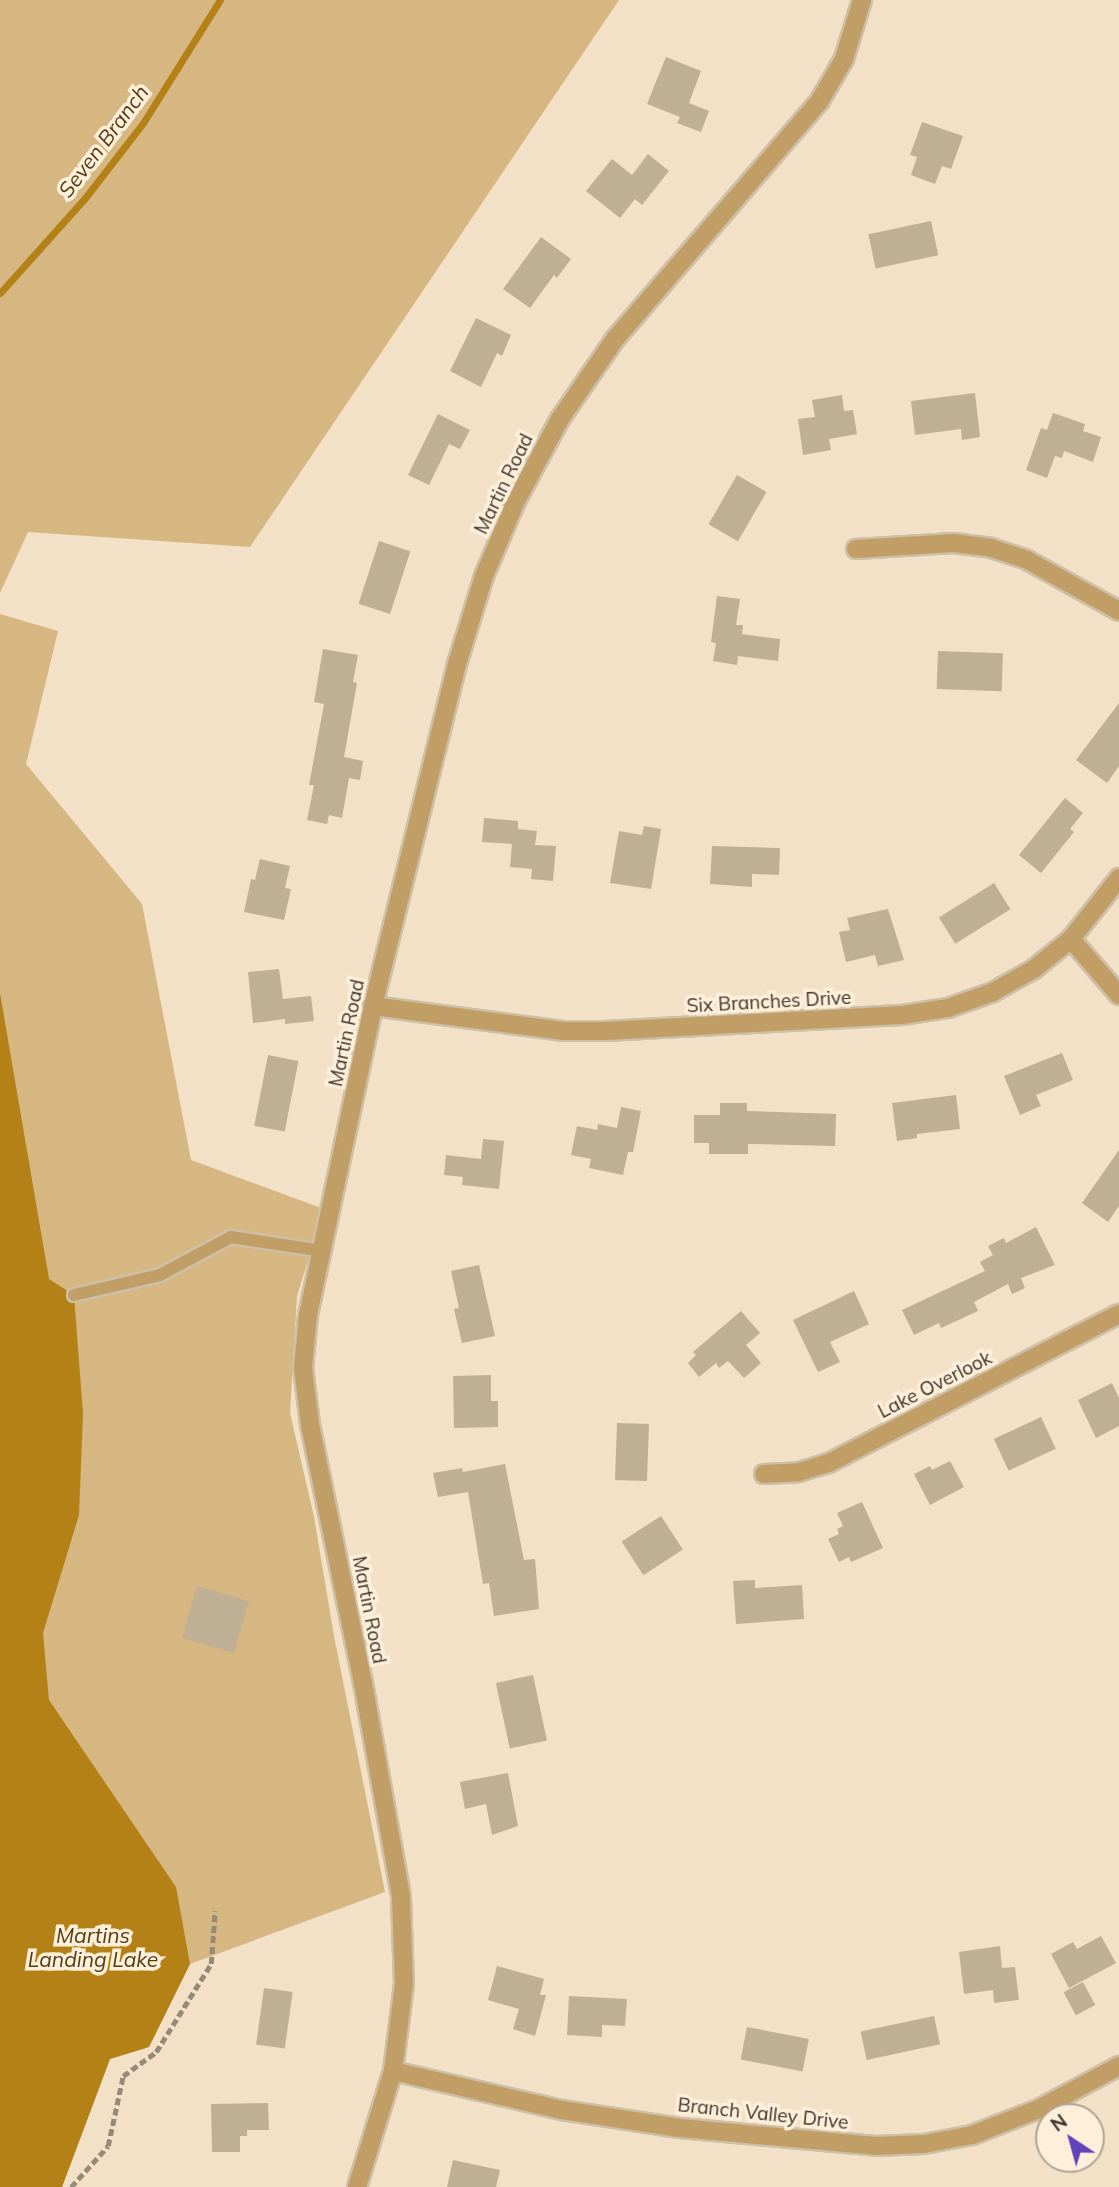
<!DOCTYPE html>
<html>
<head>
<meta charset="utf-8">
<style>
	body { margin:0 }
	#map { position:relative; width:1119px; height:2187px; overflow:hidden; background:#f2e1c6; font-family:Mulish,sans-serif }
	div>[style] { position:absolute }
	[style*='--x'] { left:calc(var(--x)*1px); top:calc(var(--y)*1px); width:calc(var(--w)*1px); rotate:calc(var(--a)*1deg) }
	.green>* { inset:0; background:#d6b681 }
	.water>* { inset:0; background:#b38116 }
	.stream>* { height:7px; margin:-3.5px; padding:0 3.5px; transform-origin:3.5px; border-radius:3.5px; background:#b38116 }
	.building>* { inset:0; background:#bfaf94; transform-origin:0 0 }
	.path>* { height:4.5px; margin-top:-2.25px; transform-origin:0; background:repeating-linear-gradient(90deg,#968a77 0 7px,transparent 0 10.5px) }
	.roads { filter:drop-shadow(2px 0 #cebfa7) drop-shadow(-2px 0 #cebfa7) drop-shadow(0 2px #cebfa7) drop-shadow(0 -2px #cebfa7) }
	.service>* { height:12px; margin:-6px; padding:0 6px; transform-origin:6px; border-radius:6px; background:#c09e66 }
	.minor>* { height:18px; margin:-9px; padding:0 9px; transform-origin:9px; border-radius:9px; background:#c09e66 }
	.tertiary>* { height:18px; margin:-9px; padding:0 9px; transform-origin:9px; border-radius:9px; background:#c09e66 }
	span { translate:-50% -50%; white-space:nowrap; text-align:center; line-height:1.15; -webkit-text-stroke:7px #fdefd9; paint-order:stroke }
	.street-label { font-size:19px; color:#3d362b }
	.water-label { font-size:21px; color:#523d15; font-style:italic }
	.north { position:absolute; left:1035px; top:2103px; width:70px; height:70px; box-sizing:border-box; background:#fdefd9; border:2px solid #b0a593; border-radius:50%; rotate:324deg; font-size:19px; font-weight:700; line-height:28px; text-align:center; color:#3d362b }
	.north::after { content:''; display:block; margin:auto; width:24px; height:32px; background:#6243bb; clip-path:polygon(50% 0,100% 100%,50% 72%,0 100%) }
</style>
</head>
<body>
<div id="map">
	<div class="green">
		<div style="clip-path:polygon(0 0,619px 0,250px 547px,28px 532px,0 593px)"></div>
		<div style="clip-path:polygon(0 614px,58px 631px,26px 764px,142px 904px,191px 1160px,324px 1209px,297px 1296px,290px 1413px,314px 1517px,334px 1636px,385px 1892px,190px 1964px,149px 2047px,110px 2059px,62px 2187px,0 2187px)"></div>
	</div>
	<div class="water">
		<div style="clip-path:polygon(0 993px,49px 1279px,74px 1295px,83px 1414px,79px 1515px,43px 1633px,49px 1700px,176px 1887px,190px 1964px,149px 2047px,110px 2059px,62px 2187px,0 2187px)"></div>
	</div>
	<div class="stream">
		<div style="--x:0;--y:293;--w:127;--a:-48.2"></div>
		<div style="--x:85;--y:198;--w:95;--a:-52.3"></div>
		<div style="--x:143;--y:123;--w:145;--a:-58"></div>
	</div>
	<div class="building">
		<div style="clip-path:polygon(666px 57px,701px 71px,689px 103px,709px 111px,701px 132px,677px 123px,680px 117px,647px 104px)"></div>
		<div style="clip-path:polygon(922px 122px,963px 136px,951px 169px,942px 166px,935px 184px,911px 175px,917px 157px,910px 155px)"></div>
		<div style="clip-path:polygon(648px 154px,669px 171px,642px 205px,635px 199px,620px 218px,586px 191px,612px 159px,632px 175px)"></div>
		<div style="left:931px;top:221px;width:35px;height:64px;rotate:78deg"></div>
		<div style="clip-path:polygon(541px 237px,571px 259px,557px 278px,554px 275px,530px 308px,503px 289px)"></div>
		<div style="clip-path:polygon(476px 318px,511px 335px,502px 356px,497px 353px,481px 387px,450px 371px)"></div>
		<div style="clip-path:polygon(975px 393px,980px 437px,962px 440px,961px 429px,915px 435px,911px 401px)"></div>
		<div style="clip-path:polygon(842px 395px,844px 411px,853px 410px,857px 434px,829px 439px,831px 450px,803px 455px,798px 419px,815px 417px,812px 400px)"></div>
		<div style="clip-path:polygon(1053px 413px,1085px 424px,1083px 431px,1101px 437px,1093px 462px,1064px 451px,1062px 458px,1055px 456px,1047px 478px,1026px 470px,1041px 428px,1047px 430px)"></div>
		<div style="clip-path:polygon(438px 414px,470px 430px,460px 449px,449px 444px,429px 485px,408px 475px)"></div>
		<div style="left:737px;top:475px;width:34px;height:57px;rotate:30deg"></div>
		<div style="left:379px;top:541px;width:33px;height:66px;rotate:18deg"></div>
		<div style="clip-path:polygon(717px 596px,740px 599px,736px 625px,743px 625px,742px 634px,780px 639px,778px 661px,738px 656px,737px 665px,713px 661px,716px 643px,711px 642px)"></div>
		<div style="clip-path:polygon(323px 649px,358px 655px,353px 682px,357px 683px,344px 757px,363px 761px,360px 780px,349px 778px,342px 818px,329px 815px,327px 824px,307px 820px,314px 785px,309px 785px,324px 704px,314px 702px)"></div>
		<div style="left:938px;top:651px;width:65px;height:38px;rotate:2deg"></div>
		<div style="clip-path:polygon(1119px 703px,1119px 766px,1107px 783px,1076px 760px)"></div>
		<div style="clip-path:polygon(1065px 798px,1083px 813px,1070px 829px,1074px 832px,1041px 873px,1019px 855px)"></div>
		<div style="clip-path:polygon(484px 818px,518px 821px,518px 829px,537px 831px,535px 845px,556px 846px,553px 881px,531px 879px,532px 869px,510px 867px,512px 844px,482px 842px)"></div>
		<div style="clip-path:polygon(644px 826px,661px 829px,651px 889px,610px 883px,619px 831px,642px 835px)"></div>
		<div style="clip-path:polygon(712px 846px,780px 848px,779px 875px,752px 874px,752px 887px,710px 884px)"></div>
		<div style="clip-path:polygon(260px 859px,290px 866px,285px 888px,291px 889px,284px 920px,244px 912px,251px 879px,255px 880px)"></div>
		<div style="left:994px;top:883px;width:31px;height:65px;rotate:58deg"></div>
		<div style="clip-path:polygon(888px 909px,904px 960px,878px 966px,875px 955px,846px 962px,839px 932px,850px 930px,847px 918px)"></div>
		<div style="clip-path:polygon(279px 969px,283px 999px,311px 996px,314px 1021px,285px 1024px,285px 1019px,253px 1023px,248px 972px)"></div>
		<div style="clip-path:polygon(1062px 1053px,1073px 1080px,1036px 1095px,1041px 1106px,1020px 1115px,1004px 1076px)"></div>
		<div style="left:268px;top:1055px;width:31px;height:72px;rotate:11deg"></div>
		<div style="clip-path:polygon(956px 1095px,960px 1129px,917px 1134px,917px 1138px,897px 1141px,892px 1103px)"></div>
		<div style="clip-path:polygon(720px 1103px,747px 1103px,747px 1111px,836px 1114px,835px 1146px,748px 1144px,748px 1154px,709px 1154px,709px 1143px,694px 1143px,694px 1115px,720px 1115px)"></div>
		<div style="clip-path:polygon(621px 1107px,641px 1111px,633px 1152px,628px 1152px,623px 1175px,589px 1168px,591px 1159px,571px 1155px,577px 1126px,597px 1130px,598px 1124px,617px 1128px)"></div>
		<div style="clip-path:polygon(483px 1139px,504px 1141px,499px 1189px,462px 1185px,463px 1177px,444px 1175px,446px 1155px,481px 1159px)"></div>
		<div style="clip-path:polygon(1119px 1150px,1119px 1206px,1108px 1222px,1082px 1203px)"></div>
		<div style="clip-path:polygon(1036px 1227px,1055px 1265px,1021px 1278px,1025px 1288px,1012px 1294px,1008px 1284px,974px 1302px,978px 1311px,941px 1328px,939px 1323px,914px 1335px,902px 1310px,985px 1271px,980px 1262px,993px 1255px,988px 1246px,1004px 1238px,1006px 1243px)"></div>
		<div style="clip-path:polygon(479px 1265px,495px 1336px,462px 1343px,454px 1309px,459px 1308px,451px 1271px)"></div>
		<div style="clip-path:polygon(854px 1291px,869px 1324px,830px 1342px,840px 1362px,818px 1372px,793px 1320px)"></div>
		<div style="clip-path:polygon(741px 1311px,760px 1333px,746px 1345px,761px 1363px,744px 1378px,728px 1361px,719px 1368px,716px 1363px,699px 1377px,688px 1363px,696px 1355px,693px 1352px)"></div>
		<div style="clip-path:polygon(491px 1375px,491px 1401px,498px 1401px,498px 1427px,454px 1428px,453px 1376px)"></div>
		<div style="clip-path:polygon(1112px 1383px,1119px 1398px,1119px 1426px,1096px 1438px,1078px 1400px)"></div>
		<div style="left:1041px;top:1417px;width:35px;height:52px;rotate:65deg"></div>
		<div style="left:617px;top:1423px;width:32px;height:57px;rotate:2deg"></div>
		<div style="clip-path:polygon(950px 1461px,964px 1487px,930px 1505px,914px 1474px,930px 1466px,932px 1470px)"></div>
		<div style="clip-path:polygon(505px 1464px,524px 1560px,535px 1559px,539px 1609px,494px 1616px,489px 1583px,483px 1584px,468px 1492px,438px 1497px,433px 1473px,462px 1468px,463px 1472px)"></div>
		<div style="clip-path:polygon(862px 1502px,883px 1548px,851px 1562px,849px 1557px,839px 1562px,828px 1539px,839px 1534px,837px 1529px,843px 1526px,837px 1513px)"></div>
		<div style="left:661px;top:1516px;width:40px;height:47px;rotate:57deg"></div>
		<div style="clip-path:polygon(755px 1580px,755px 1588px,802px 1585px,804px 1619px,736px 1624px,733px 1581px)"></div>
		<div style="left:197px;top:1586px;width:54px;height:54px;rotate:16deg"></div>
		<div style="left:533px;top:1675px;width:67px;height:38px;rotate:78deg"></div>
		<div style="clip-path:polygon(508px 1773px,518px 1826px,492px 1835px,486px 1804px,465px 1809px,460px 1782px)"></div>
		<div style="clip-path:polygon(1101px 1936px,1116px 1963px,1069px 1988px,1051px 1954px,1073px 1942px,1077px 1949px)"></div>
		<div style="clip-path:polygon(1000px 1946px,1002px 1968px,1015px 1967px,1019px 2000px,994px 2003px,993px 1990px,964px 1994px,959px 1952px)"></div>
		<div style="clip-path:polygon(497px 1966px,544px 1979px,540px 1995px,546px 1995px,535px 2036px,513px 2029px,519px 2009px,488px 2000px)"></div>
		<div style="left:1083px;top:1982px;width:26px;height:22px;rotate:62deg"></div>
		<div style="left:264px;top:1988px;width:29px;height:57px;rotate:8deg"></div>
		<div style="clip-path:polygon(569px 1996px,627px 1999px,625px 2026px,602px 2025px,602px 2037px,567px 2035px)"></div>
		<div style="left:934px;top:2016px;width:29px;height:75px;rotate:78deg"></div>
		<div style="left:747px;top:2027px;width:63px;height:33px;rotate:11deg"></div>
		<div style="clip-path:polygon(268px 2103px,269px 2130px,247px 2130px,247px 2136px,240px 2136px,240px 2152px,212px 2152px,211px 2104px)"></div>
		<div style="clip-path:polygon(453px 2160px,500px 2170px,496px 2187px,447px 2187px)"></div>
	</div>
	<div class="path">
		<div style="--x:71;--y:2187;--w:55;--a:-47.9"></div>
		<div style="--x:108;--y:2146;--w:72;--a:-77.9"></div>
		<div style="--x:123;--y:2076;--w:41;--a:-36"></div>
		<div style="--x:156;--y:2052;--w:104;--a:-58"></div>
		<div style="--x:211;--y:1964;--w:53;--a:-85.7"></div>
	</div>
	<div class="roads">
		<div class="service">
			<div style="--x:74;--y:1295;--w:88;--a:-13.1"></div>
			<div style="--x:160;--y:1275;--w:81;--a:-28.2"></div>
			<div style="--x:231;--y:1237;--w:92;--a:8.7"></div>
		</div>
		<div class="minor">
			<div style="--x:856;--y:549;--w:97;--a:-3.5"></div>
			<div style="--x:953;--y:543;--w:38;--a:7"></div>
			<div style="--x:991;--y:548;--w:38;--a:18"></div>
			<div style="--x:1027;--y:560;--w:105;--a:29"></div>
			<div style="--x:1071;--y:939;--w:74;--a:49.4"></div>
			<div style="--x:373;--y:1006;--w:191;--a:7.5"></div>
			<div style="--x:562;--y:1031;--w:44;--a:0"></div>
			<div style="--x:606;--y:1031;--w:296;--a:-3.1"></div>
			<div style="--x:902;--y:1015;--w:47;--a:-8.7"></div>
			<div style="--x:948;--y:1008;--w:48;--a:-19.6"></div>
			<div style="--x:993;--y:992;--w:47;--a:-29.3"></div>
			<div style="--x:1034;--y:969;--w:48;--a:-39"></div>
			<div style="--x:1071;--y:939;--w:78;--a:-51.8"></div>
			<div style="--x:764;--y:1474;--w:35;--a:-3"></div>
			<div style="--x:799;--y:1472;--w:31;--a:-17"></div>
			<div style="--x:829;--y:1463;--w:326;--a:-27.2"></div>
			<div style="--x:393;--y:2071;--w:173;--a:13"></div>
			<div style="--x:562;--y:2110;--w:119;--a:8.7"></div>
			<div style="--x:680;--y:2128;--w:197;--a:5.2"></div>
			<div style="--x:876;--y:2146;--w:48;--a:-2.4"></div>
			<div style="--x:924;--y:2144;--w:49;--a:-10.6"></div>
			<div style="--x:972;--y:2135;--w:72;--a:-21.2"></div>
			<div style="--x:1039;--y:2109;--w:91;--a:-28.3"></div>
		</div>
		<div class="tertiary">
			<div style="--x:357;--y:2187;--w:121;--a:-72.8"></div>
			<div style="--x:393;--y:2071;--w:88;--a:-82.8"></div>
			<div style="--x:404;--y:1984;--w:88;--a:-92"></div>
			<div style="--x:401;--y:1896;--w:216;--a:-100.1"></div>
			<div style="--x:363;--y:1683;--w:264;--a:-101.6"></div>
			<div style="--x:310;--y:1424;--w:56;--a:-97.1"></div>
			<div style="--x:303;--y:1368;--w:53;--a:-84.6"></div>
			<div style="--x:308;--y:1315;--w:316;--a:-78.1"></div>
			<div style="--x:373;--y:1006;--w:355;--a:-76.2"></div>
			<div style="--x:458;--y:661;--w:89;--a:-73"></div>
			<div style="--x:484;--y:576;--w:82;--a:-66.9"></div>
			<div style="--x:516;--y:501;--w:93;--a:-61.8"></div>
			<div style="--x:560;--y:419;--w:97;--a:-55.5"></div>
			<div style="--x:615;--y:339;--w:313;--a:-49.3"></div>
			<div style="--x:819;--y:102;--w:50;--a:-59.8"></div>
			<div style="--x:844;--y:59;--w:62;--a:-73"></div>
		</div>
	</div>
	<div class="street-label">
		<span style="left:504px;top:484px;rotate:-64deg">Martin Road</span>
		<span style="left:769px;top:1002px;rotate:-3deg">Six Branches Drive</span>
		<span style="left:347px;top:1033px;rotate:-78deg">Martin Road</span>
		<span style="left:935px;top:1385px;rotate:-27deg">Lake Overlook</span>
		<span style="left:369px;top:1610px;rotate:79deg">Martin Road</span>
		<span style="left:763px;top:2114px;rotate:6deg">Branch Valley Drive</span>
	</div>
	<div class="water-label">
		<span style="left:103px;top:141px;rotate:-53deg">Seven Branch</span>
		<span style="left:93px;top:1947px">Martins<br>Landing Lake</span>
	</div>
	<div class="north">N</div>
</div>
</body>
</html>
